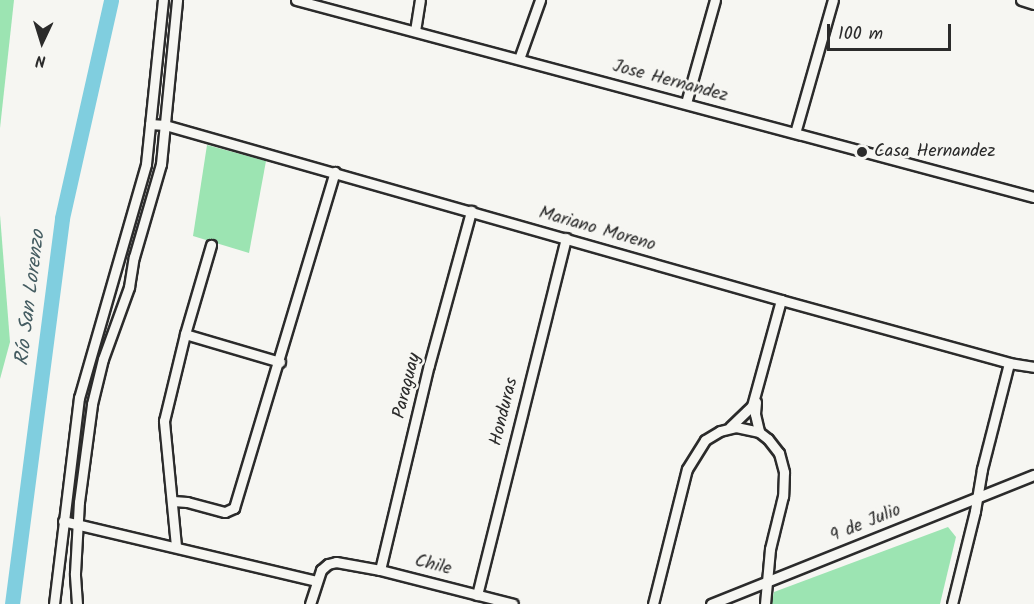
<!DOCTYPE html>
<html>
<head>
<meta charset="utf-8">
<style>
	body { margin:0 }
	#map { position:relative; width:1034px; height:604px; overflow:hidden; background:#f6f6f2; font-family:Kalam,sans-serif }
	div>[style] { position:absolute }
	[style*='--x'] { left:calc(var(--x)*1px); top:calc(var(--y)*1px); width:calc(var(--w)*1px); rotate:calc(var(--a)*1deg) }
	.green>* { inset:0; background:#9ce4b2 }
	.river>* { height:15px; margin:-7.5px; padding:0 7.5px; transform-origin:7.5px; border-radius:7.5px; background:#80cedf }
	.roads { filter:drop-shadow(2px 0 #2b2b2b) drop-shadow(-2px 0 #2b2b2b) drop-shadow(0 2px #2b2b2b) drop-shadow(0 -2px #2b2b2b) }
	.minor>* { height:9px; margin:-4.5px; padding:0 4.5px; transform-origin:4.5px; border-radius:4.5px; background:#f6f6f2 }
	.dots>* { width:16px; height:16px; translate:-50% -50%; box-sizing:border-box; border:3px solid #f6f6f2; border-radius:50% }
	span { translate:-50% -50%; white-space:nowrap; text-align:center; line-height:1.15; -webkit-text-stroke:5px #f6f6f2; paint-order:stroke }
	.street-label { font-size:18px; color:#2b2b2b }
	.poi-label { font-size:18px; color:#2b2b2b }
	.left { translate:0 -50%; text-align:left }
	.water-label { font-size:20px; color:#445c61; font-style:italic }
	.north { position:absolute; left:12px; top:12px; width:60px; height:60px; -webkit-text-stroke:4px #f6f6f2; paint-order:stroke; rotate:184deg; font-size:16px; font-weight:700; line-height:24px; text-align:center; color:#2b2b2b }
	.north::after { content:''; display:block; margin:auto; width:21px; height:27px; background:#2b2b2b; clip-path:polygon(50% 0,100% 100%,50% 72%,0 100%) }
	.scale { position:absolute; left:827px; top:24px; width:124px; height:27px; box-sizing:border-box; border:3px solid #2b2b2b; border-top:0; padding-left:8px; font-size:18px; line-height:21px; white-space:nowrap; color:#2b2b2b; -webkit-text-stroke:4px #f6f6f2; paint-order:stroke }
</style>
</head>
<body>
<div id="map">
	<div class="green">
		<div style="clip-path:polygon(0 0,14px 0,0 128px)"></div>
		<div style="clip-path:polygon(207px 145px,266px 161px,249px 253px,193px 236px)"></div>
		<div style="clip-path:polygon(0 215px,10px 342px,0 379px)"></div>
		<div style="clip-path:polygon(948px 527px,956px 537px,940px 604px,771px 604px,774px 592px)"></div>
	</div>
	<div class="river">
		<div style="--x:12;--y:604;--w:389;--a:-82.6"></div>
		<div style="--x:62;--y:218;--w:223;--a:-77.3"></div>
	</div>
	<div class="roads">
		<div class="minor">
			<div style="--x:296;--y:0;--w:764;--a:14.95"></div>
			<div style="--x:1021;--y:0;--w:14;--a:17"></div>
			<div style="--x:415;--y:31;--w:31;--a:-81"></div>
			<div style="--x:519;--y:59;--w:63;--a:-70.4"></div>
			<div style="--x:686;--y:103;--w:107;--a:-74.3"></div>
			<div style="--x:150;--y:124;--w:15;--a:4"></div>
			<div style="--x:165;--y:125;--w:640;--a:15.86"></div>
			<div style="--x:781;--y:300;--w:237;--a:15.4"></div>
			<div style="--x:1009;--y:363;--w:25;--a:9"></div>
			<div style="--x:795;--y:133;--w:138;--a:-74.1"></div>
			<div style="--x:185;--y:334;--w:99;--a:16.4"></div>
			<div style="--x:756;--y:402;--w:12;--a:95"></div>
			<div style="--x:755;--y:414;--w:18;--a:77"></div>
			<div style="--x:730;--y:427;--w:30;--a:-44"></div>
			<div style="--x:752;--y:406;--w:110;--a:-74.7"></div>
			<div style="--x:173;--y:501;--w:14;--a:4"></div>
			<div style="--x:187;--y:502;--w:39;--a:15"></div>
			<div style="--x:225;--y:512;--w:10;--a:-24"></div>
			<div style="--x:234;--y:508;--w:351;--a:-73.3"></div>
			<div style="--x:63;--y:521;--w:260;--a:13.3"></div>
			<div style="--x:176;--y:546;--w:126;--a:-95.5"></div>
			<div style="--x:164;--y:421;--w:89;--a:-76.4"></div>
			<div style="--x:185;--y:334;--w:93;--a:-73.7"></div>
			<div style="--x:380;--y:570;--w:211;--a:-76.6"></div>
			<div style="--x:429;--y:365;--w:160;--a:-74.7"></div>
			<div style="--x:477;--y:595;--w:368;--a:-76"></div>
			<div style="--x:54;--y:604;--w:208;--a:-83.1"></div>
			<div style="--x:79;--y:398;--w:243;--a:-74"></div>
			<div style="--x:146;--y:164;--w:165;--a:-84.1"></div>
			<div style="--x:77;--y:604;--w:31;--a:-94"></div>
			<div style="--x:75;--y:573;--w:71;--a:-86.8"></div>
			<div style="--x:79;--y:502;--w:99;--a:-82.4"></div>
			<div style="--x:92;--y:404;--w:46;--a:-76.3"></div>
			<div style="--x:103;--y:359;--w:77;--a:-70.1"></div>
			<div style="--x:129;--y:287;--w:30;--a:-81"></div>
			<div style="--x:134;--y:257;--w:97;--a:-73.8"></div>
			<div style="--x:161;--y:164;--w:165;--a:-84.4"></div>
			<div style="--x:310;--y:604;--w:36;--a:-72"></div>
			<div style="--x:321;--y:570;--w:9;--a:-41"></div>
			<div style="--x:328;--y:564;--w:8;--a:-14"></div>
			<div style="--x:336;--y:562;--w:45;--a:10.3"></div>
			<div style="--x:380;--y:570;--w:137;--a:14.3"></div>
			<div style="--x:653;--y:604;--w:139;--a:-75.9"></div>
			<div style="--x:687;--y:469;--w:34;--a:-58"></div>
			<div style="--x:705;--y:440;--w:17;--a:-31"></div>
			<div style="--x:720;--y:431;--w:16;--a:-14"></div>
			<div style="--x:736;--y:427;--w:24;--a:12"></div>
			<div style="--x:759;--y:432;--w:11;--a:38"></div>
			<div style="--x:768;--y:439;--w:18;--a:52"></div>
			<div style="--x:779;--y:453;--w:20;--a:75"></div>
			<div style="--x:784;--y:472;--w:24;--a:92"></div>
			<div style="--x:783;--y:496;--w:55;--a:103.8"></div>
			<div style="--x:770;--y:549;--w:55;--a:95.2"></div>
			<div style="--x:711;--y:604;--w:348;--a:-21.8"></div>
			<div style="--x:952;--y:604;--w:96;--a:-76.1"></div>
			<div style="--x:975;--y:511;--w:43;--a:-80.5"></div>
			<div style="--x:982;--y:469;--w:109;--a:-75.7"></div>
		</div>
	</div>
	<div class="dots">
		<div style="left:862px;top:152px;background:#2b2b2b"></div>
	</div>
	<div class="street-label">
		<span style="left:670px;top:82px;rotate:15deg">Jose Hernandez</span>
		<span style="left:597px;top:230px;rotate:16deg">Mariano Moreno</span>
		<span style="left:408px;top:386px;rotate:-76deg">Paraguay</span>
		<span style="left:505px;top:412px;rotate:-76deg">Honduras</span>
		<span style="left:866px;top:524px;rotate:-22deg">9 de Julio</span>
		<span style="left:433px;top:566px;rotate:14deg">Chile</span>
	</div>
	<div class="poi-label">
		<span class="left" style="left:874px;top:152px">Casa Hernandez</span>
	</div>
	<div class="water-label">
		<span style="left:31px;top:298px;rotate:-83deg">Río San Lorenzo</span>
	</div>
	<div class="north">N</div>
	<div class="scale">100 m</div>
</div>
</body>
</html>
